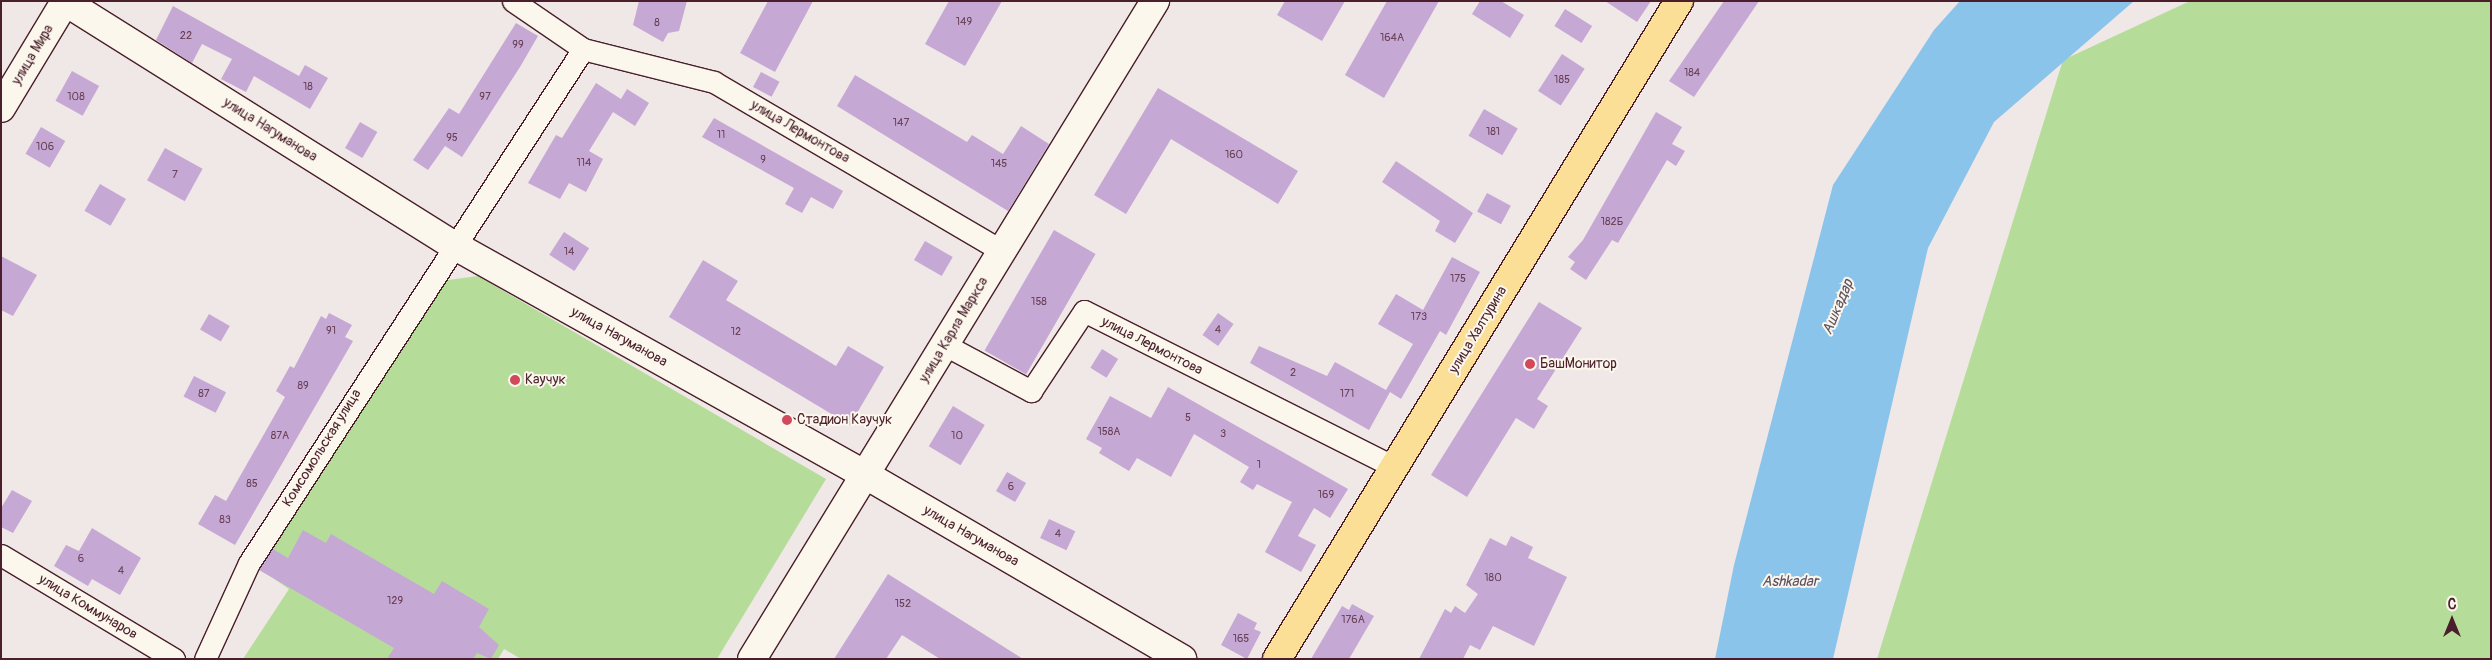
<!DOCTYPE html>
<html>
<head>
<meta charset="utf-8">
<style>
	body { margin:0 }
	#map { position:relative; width:2492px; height:660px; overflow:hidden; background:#f0e7e7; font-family:Pangolin,sans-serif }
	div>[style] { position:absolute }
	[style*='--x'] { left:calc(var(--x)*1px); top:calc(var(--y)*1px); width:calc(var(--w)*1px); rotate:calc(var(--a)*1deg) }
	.green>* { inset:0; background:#b5dd99 }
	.water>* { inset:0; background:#8bc4ea }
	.building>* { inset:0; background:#c6a8d5; transform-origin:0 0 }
	.roads { filter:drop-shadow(1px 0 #4a1f2b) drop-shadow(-1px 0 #4a1f2b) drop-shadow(0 1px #4a1f2b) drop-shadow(0 -1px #4a1f2b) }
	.street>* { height:21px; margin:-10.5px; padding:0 10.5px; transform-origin:10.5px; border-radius:10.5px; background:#fbf7ec }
	.secondary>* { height:28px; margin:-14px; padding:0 14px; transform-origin:14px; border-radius:14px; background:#fbf7ec }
	.primary>* { height:28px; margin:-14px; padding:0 14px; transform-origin:14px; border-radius:14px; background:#fbdf96 }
	.dots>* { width:14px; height:14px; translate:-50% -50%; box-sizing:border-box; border:2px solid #fbf7ec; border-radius:50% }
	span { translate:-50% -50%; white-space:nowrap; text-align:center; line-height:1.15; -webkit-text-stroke:4px #fbf7ec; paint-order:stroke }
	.number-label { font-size:11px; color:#694156 }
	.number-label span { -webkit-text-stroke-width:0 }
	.street-label { font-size:14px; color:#4a1f2b }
	.poi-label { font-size:14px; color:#4a1f2b }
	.left { translate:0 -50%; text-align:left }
	.water-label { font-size:15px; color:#5e5164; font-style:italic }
	.frame { position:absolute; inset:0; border:2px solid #4a1f2b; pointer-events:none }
	.north { position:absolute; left:2427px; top:595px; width:50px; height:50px; -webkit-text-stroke:4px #fbf7ec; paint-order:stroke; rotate:0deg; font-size:14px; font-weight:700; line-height:20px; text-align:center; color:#4a1f2b }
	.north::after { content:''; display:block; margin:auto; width:18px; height:22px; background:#4a1f2b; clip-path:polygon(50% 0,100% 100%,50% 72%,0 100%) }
</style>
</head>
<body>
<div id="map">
	<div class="green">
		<div style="clip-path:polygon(2190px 1px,2491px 1px,2491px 659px,1877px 659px,2063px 60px)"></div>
		<div style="clip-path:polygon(478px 276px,826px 479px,717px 659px,521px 659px,504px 649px,498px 659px,243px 659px,289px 589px,258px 568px,434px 282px)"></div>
	</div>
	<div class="water">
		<div style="clip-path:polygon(1960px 1px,2134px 1px,1994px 122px,1928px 248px,1833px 659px,1715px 659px,1734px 565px,1833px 185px,1934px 30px)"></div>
	</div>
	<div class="building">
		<div style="clip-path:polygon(639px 1px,687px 1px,679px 31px,668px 33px,663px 42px,633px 25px)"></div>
		<div style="clip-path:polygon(768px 1px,813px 1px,775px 72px,740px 53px)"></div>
		<div style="clip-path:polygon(949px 1px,1002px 1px,965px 66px,925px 44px)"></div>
		<div style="clip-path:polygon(1285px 1px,1345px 1px,1322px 41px,1277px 15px)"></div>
		<div style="clip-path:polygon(1387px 1px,1439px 1px,1384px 98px,1345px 75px)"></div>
		<div style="clip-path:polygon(1480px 1px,1501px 1px,1524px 15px,1510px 38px,1472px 14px)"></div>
		<div style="clip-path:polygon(1605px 1px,1651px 1px,1637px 22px)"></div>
		<div style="clip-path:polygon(1724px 1px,1759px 1px,1694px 97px,1669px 81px)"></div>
		<div style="clip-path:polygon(173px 6px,299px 76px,305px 65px,328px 78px,310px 109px,254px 76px,246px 92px,221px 79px,232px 59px,202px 44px,192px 63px,156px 40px)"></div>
		<div style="left:1565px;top:9px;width:32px;height:20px;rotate:32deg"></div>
		<div style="clip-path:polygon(516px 23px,538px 36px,520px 67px,462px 157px,445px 146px,428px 170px,413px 160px,449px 108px,459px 114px)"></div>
		<div style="left:1562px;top:54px;width:27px;height:44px;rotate:33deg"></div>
		<div style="left:72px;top:71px;width:31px;height:34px;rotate:29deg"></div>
		<div style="left:761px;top:72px;width:21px;height:17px;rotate:28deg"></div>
		<div style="clip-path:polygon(855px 75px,967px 142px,972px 135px,1003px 154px,1021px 126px,1049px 144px,1008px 211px,837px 106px)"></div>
		<div style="clip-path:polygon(596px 83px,621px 99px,627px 89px,649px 103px,635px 126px,613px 112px,589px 151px,603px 159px,586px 192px,569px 183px,560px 199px,528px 183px,556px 135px,562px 138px)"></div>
		<div style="clip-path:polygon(1158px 88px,1298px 171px,1278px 204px,1171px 139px,1126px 214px,1094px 195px)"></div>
		<div style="left:1484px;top:109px;width:39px;height:31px;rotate:30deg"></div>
		<div style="clip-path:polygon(1656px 112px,1682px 127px,1672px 144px,1685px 151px,1676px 166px,1667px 160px,1618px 243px,1612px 240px,1586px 280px,1570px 269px,1575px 262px,1568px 257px,1583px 240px)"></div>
		<div style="clip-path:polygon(714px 118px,843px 191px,833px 209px,811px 197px,802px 213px,785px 204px,794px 188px,702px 137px)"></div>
		<div style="left:360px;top:122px;width:20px;height:30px;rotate:30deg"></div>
		<div style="left:41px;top:127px;width:28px;height:31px;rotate:30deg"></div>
		<div style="left:165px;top:148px;width:43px;height:37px;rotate:29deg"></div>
		<div style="clip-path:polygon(1396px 161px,1473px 213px,1455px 243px,1435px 231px,1440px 221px,1382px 182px)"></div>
		<div style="left:100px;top:184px;width:30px;height:31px;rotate:30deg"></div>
		<div style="left:1487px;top:193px;width:27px;height:21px;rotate:28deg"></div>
		<div style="left:1054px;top:230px;width:48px;height:139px;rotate:30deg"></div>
		<div style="left:564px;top:232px;width:30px;height:27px;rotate:33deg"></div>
		<div style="left:925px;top:241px;width:32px;height:22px;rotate:30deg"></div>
		<div style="clip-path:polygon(1px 256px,37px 275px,13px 316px,1px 310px)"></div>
		<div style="clip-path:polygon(1452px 257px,1480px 272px,1446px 335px,1440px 331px,1401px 399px,1390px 392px,1369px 430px,1250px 363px,1259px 346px,1327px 376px,1335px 362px,1386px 390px,1413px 344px,1378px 324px,1396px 294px,1423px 310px)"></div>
		<div style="clip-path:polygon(703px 260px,738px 281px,726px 300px,836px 366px,848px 346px,884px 367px,850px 425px,669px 317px)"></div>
		<div style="clip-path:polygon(1539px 302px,1582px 328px,1537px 399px,1548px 406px,1534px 429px,1516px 418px,1467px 497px,1431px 475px)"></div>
		<div style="clip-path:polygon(329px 313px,352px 325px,345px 337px,353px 341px,235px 545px,198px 524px,215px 495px,226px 501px,285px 397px,276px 391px,290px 366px,294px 368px,321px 316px,326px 319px)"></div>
		<div style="left:1218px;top:313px;width:19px;height:27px;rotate:35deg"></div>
		<div style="left:209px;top:314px;width:24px;height:18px;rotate:30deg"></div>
		<div style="left:1102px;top:349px;width:19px;height:22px;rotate:32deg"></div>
		<div style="left:194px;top:376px;width:36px;height:23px;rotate:27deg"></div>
		<div style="clip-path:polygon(1168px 387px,1348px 489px,1330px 518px,1314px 508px,1298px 536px,1316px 545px,1301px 572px,1265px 552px,1292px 502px,1257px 484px,1253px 490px,1240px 482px,1249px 467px,1194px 434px,1171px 477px,1137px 458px,1129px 471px,1099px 453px,1102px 448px,1086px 439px,1110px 396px,1151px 418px)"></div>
		<div style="left:953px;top:406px;width:37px;height:47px;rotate:31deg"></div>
		<div style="left:1007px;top:472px;width:22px;height:22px;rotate:30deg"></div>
		<div style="clip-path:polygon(12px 490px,32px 501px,13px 533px,1px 527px,1px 508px)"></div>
		<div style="left:1049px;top:519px;width:29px;height:21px;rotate:25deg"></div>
		<div style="clip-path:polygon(92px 528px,141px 558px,120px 595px,92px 579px,88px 586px,54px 566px,66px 545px,79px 551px)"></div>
		<div style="clip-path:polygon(303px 530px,326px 543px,331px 534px,434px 594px,442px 581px,489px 609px,479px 627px,499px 645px,491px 659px,477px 653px,473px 659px,387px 659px,394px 648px,259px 570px,273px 549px,288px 558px)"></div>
		<div style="clip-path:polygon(1511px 536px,1533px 547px,1528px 558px,1567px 577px,1534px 646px,1493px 626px,1480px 650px,1470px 645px,1463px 659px,1419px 659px,1445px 609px,1451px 613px,1455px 606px,1465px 613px,1478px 594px,1466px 585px,1490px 538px,1506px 546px)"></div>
		<div style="clip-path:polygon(888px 574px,1023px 659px,940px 659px,902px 635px,886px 659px,834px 659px)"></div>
		<div style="clip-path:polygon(1352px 604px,1374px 616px,1349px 659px,1311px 659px,1342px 606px,1349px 610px)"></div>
		<div style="clip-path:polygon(1238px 613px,1257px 623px,1254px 629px,1261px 632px,1247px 659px,1221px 645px)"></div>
	</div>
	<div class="roads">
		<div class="street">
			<div style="--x:513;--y:1;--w:85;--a:34.4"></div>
			<div style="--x:945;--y:345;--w:98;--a:28.1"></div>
			<div style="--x:1031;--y:391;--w:96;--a:-56.5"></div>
			<div style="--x:1084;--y:311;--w:347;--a:26.7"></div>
			<div style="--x:1;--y:555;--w:202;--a:31"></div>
			<div style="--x:205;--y:659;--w:106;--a:-65.4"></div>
			<div style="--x:249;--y:563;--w:613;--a:-56.98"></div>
			<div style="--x:583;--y:49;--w:135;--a:14.1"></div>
			<div style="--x:714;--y:82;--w:334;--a:30.4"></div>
		</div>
		<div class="secondary">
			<div style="--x:64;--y:1;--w:458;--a:32.1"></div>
			<div style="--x:452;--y:244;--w:474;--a:29.2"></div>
			<div style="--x:866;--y:475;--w:366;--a:30.2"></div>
			<div style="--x:1;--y:108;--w:124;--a:-58.9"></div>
			<div style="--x:752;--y:659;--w:772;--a:-58.51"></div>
		</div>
		<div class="primary">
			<div style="--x:1277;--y:659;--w:771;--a:-58.58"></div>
		</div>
	</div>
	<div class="dots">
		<div style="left:1530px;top:364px;background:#d1495b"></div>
		<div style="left:515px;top:380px;background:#d1495b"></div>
		<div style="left:787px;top:420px;background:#d1495b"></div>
	</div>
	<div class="number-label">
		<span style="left:964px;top:22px">149</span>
		<span style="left:657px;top:23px">8</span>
		<span style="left:186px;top:36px">22</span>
		<span style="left:1392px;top:38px">164А</span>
		<span style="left:518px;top:45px">99</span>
		<span style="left:1692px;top:73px">184</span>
		<span style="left:1562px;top:80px">185</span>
		<span style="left:308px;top:87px">18</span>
		<span style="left:76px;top:97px">108</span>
		<span style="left:485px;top:97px">97</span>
		<span style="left:901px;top:123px">147</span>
		<span style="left:1493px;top:132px">181</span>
		<span style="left:721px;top:135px">11</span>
		<span style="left:452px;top:138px">95</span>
		<span style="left:45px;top:147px">106</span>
		<span style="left:1234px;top:155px">160</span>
		<span style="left:763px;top:160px">9</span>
		<span style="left:584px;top:163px">114</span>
		<span style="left:999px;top:164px">145</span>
		<span style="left:175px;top:175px">7</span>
		<span style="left:1612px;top:222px">182Б</span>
		<span style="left:569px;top:252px">14</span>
		<span style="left:1458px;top:279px">175</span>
		<span style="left:1039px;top:302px">158</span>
		<span style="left:1419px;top:317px">173</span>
		<span style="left:1218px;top:330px">4</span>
		<span style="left:331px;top:331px">91</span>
		<span style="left:736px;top:332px">12</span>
		<span style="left:1293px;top:373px">2</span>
		<span style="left:303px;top:386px">89</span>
		<span style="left:204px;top:394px">87</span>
		<span style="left:1347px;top:394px">171</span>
		<span style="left:1188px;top:418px">5</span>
		<span style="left:1109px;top:432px">158А</span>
		<span style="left:1223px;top:434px">3</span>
		<span style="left:280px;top:436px">87А</span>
		<span style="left:957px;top:436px">10</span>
		<span style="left:1259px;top:465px">1</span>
		<span style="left:252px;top:484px">85</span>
		<span style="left:1011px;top:487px">6</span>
		<span style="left:1326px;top:495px">169</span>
		<span style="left:225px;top:520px">83</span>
		<span style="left:1058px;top:534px">4</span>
		<span style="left:81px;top:559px">6</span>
		<span style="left:121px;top:571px">4</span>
		<span style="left:1493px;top:578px">180</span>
		<span style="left:395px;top:601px">129</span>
		<span style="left:903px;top:604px">152</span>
		<span style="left:1353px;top:620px">176А</span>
		<span style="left:1241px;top:639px">165</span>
	</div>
	<div class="street-label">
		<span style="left:33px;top:55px;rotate:-59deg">улица Мира</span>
		<span style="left:270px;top:130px;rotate:32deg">улица Нагуманова</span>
		<span style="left:800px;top:132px;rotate:30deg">улица Лермонтова</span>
		<span style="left:954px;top:330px;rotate:-59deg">улица Карла Маркса</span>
		<span style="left:1478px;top:330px;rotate:-59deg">улица Халтурина</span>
		<span style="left:619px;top:337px;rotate:29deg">улица Нагуманова</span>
		<span style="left:1152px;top:346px;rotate:27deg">улица Лермонтова</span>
		<span style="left:322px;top:448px;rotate:-58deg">Комсомольская улица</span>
		<span style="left:971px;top:536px;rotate:30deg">улица Нагуманова</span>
		<span style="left:88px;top:607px;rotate:31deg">улица Коммунаров</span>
	</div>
	<div class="poi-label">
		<span class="left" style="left:1540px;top:364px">БашМонитор</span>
		<span class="left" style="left:525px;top:380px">Каучук</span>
		<span class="left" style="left:797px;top:420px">Стадион Каучук</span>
	</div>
	<div class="water-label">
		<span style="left:1838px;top:307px;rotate:-67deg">Ашкадар</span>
		<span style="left:1790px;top:582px">Ashkadar</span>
	</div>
	<div class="frame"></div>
	<div class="north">С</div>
</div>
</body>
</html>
